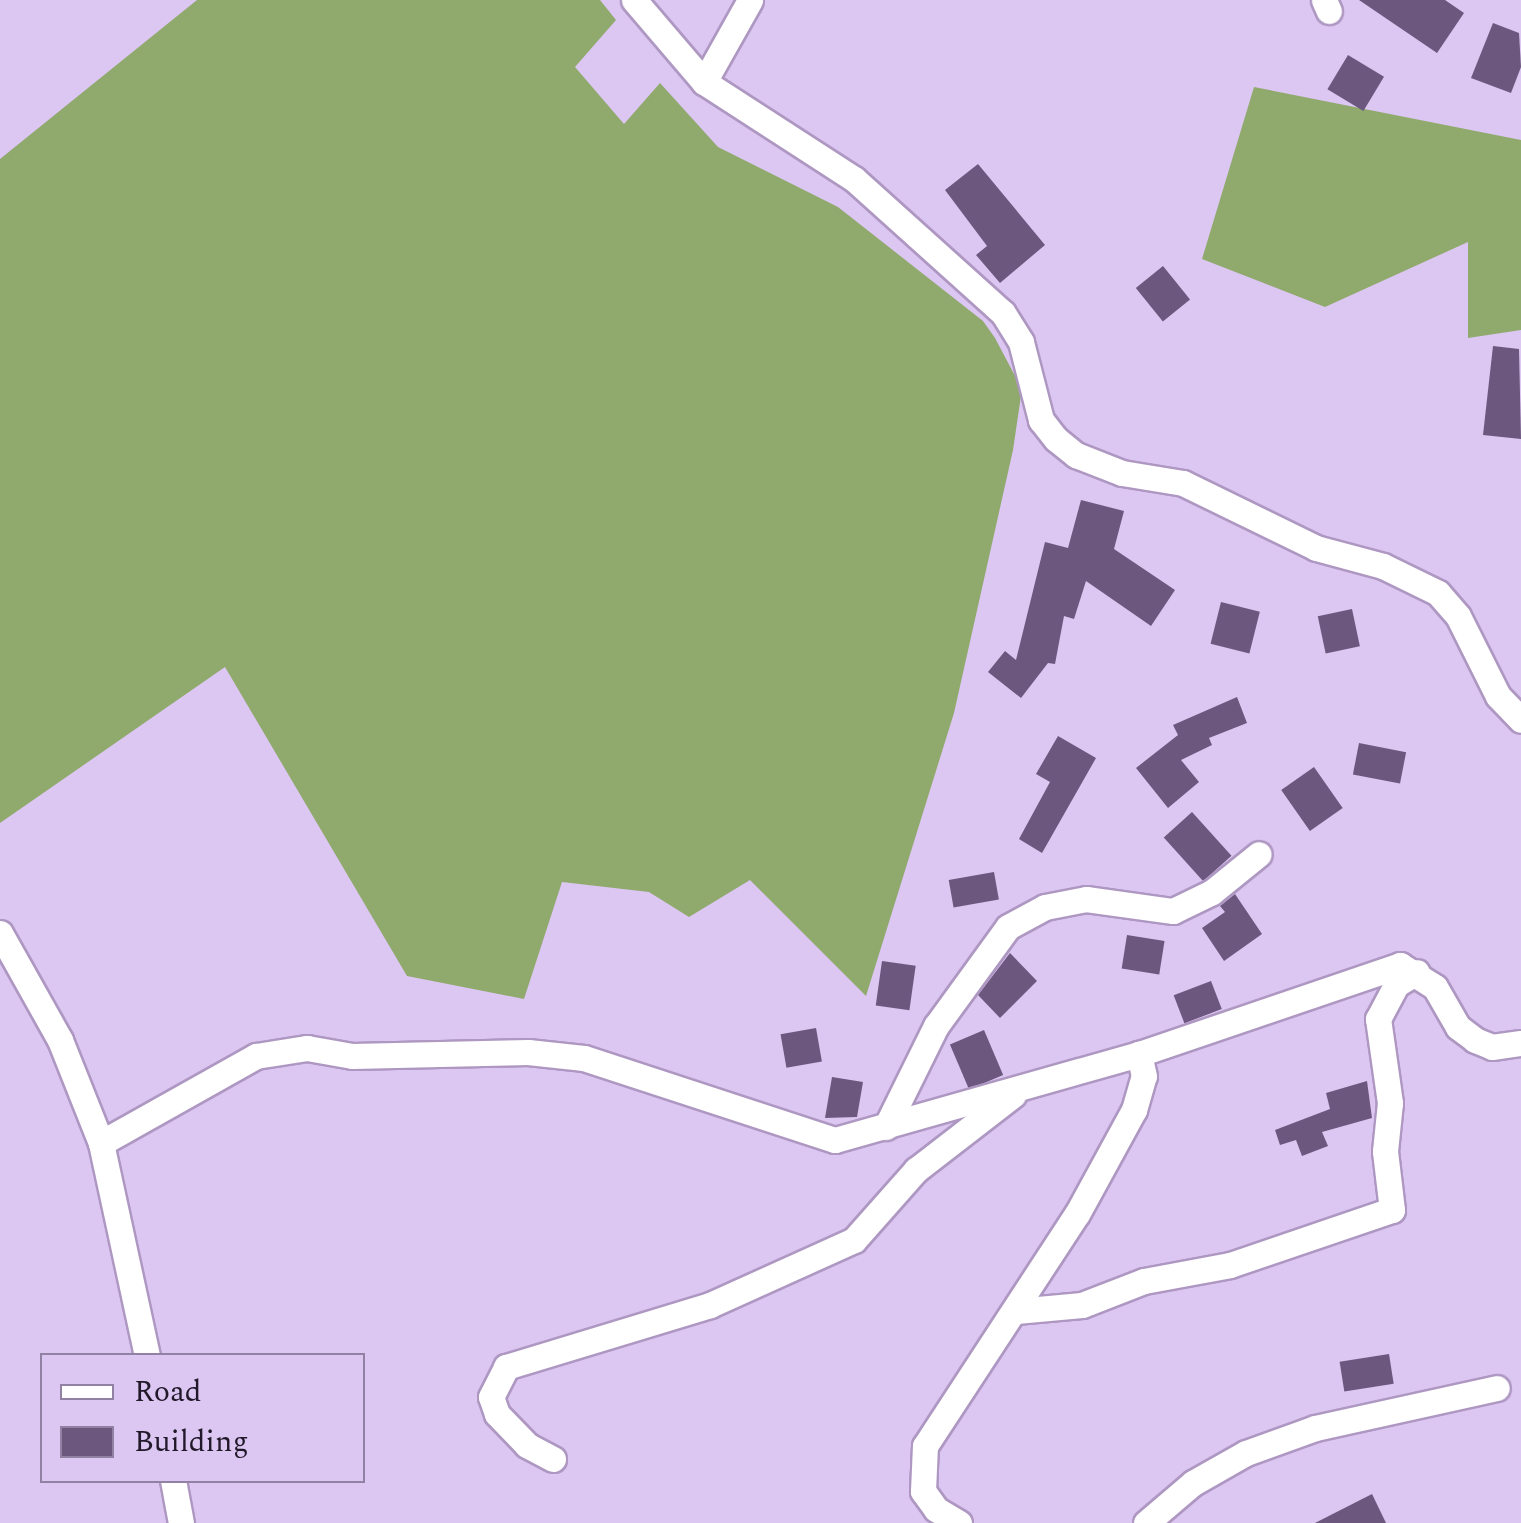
<!DOCTYPE html>
<html>
<head>
<meta charset="utf-8">
<style>
	body { margin:0 }
	#map { position:relative; width:1521px; height:1523px; overflow:hidden; background:#dcc6f2; font-family:Spectral,serif }
	div>[style] { position:absolute }
	[style*='--x'] { left:calc(var(--x)*1px); top:calc(var(--y)*1px); width:calc(var(--w)*1px); rotate:calc(var(--a)*1deg) }
	.forest>* { inset:0; background:#90aa6e }
	.building>* { inset:0; background:#6c587f; transform-origin:0 0 }
	.roads { filter:drop-shadow(2px 0 #ae98c2) drop-shadow(-2px 0 #ae98c2) drop-shadow(0 2px #ae98c2) drop-shadow(0 -2px #ae98c2) }
	.street>* { height:25px; margin:-12.5px; padding:0 12.5px; transform-origin:12.5px; border-radius:12.5px; background:#fff }
	span { translate:-50% -50%; white-space:nowrap; text-align:center; line-height:1.15; -webkit-text-stroke:10px #dcc6f2; paint-order:stroke }
	.legend { position:absolute; left:40px; top:1353px; width:325px; height:130px; box-sizing:border-box; background:#dcc6f2; border:2px solid #9181a2; margin:0; padding:12px 18px; list-style:none; font-size:30px; color:#211929 }
	.legend li { display:flex; align-items:center; gap:20px; height:50px }
	.legend b { width:50px; border:2px solid #9181a2 }
</style>
</head>
<body>
<div id="map">
	<div class="forest">
		<div style="clip-path:polygon(197px 0,600px 0,616px 20px,575px 67px,624px 124px,660px 83px,718px 147px,838px 207px,983px 321px,995px 338px,1022px 389px,1013px 450px,954px 713px,866px 996px,750px 880px,689px 917px,649px 892px,562px 882px,524px 999px,407px 976px,225px 667px,0 823px,0 159px)"></div>
		<div style="clip-path:polygon(1254px 87px,1521px 140px,1521px 330px,1468px 338px,1468px 242px,1325px 307px,1202px 259px)"></div>
	</div>
	<div class="building">
		<div style="clip-path:polygon(1359px 0,1445px 0,1464px 13px,1437px 53px)"></div>
		<div style="clip-path:polygon(1493px 23px,1519px 33px,1521px 67px,1511px 93px,1471px 78px)"></div>
		<div style="left:1348px;top:55px;width:42px;height:40px;rotate:31deg"></div>
		<div style="clip-path:polygon(978px 164px,1045px 245px,1000px 283px,976px 255px,987px 246px,945px 190px)"></div>
		<div style="left:1163px;top:266px;width:43px;height:35px;rotate:51deg"></div>
		<div style="clip-path:polygon(1493px 346px,1519px 349px,1521px 439px,1483px 435px)"></div>
		<div style="clip-path:polygon(1081px 500px,1124px 511px,1114px 549px,1175px 590px,1151px 626px,1086px 581px,1074px 619px,1064px 616px,1055px 664px,1048px 663px,1021px 698px,988px 672px,1005px 651px,1016px 660px,1045px 542px,1068px 548px)"></div>
		<div style="left:1221px;top:602px;width:40px;height:43px;rotate:14deg"></div>
		<div style="left:1352px;top:609px;width:38px;height:35px;rotate:78deg"></div>
		<div style="clip-path:polygon(1237px 697px,1247px 723px,1209px 738px,1212px 745px,1181px 760px,1199px 782px,1168px 808px,1136px 768px,1178px 735px,1173px 725px)"></div>
		<div style="clip-path:polygon(1058px 736px,1096px 758px,1042px 853px,1019px 839px,1050px 782px,1036px 774px)"></div>
		<div style="left:1359px;top:743px;width:48px;height:32px;rotate:11deg"></div>
		<div style="left:1314px;top:767px;width:50px;height:40px;rotate:55deg"></div>
		<div style="left:1192px;top:812px;width:59px;height:38px;rotate:48deg"></div>
		<div style="left:994px;top:872px;width:28px;height:46px;rotate:80deg"></div>
		<div style="clip-path:polygon(1235px 894px,1262px 934px,1224px 961px,1202px 928px,1225px 912px,1220px 906px)"></div>
		<div style="left:1127px;top:935px;width:38px;height:34px;rotate:9deg"></div>
		<div style="clip-path:polygon(1010px 953px,1037px 981px,1000px 1018px,978px 995px)"></div>
		<div style="left:882px;top:961px;width:34px;height:45px;rotate:8deg"></div>
		<div style="left:1211px;top:981px;width:30px;height:40px;rotate:69deg"></div>
		<div style="left:816px;top:1028px;width:34px;height:36px;rotate:80deg"></div>
		<div style="left:984px;top:1030px;width:49px;height:37px;rotate:67deg"></div>
		<div style="clip-path:polygon(832px 1077px,863px 1082px,857px 1117px,825px 1118px)"></div>
		<div style="clip-path:polygon(1367px 1081px,1372px 1118px,1322px 1132px,1328px 1146px,1302px 1156px,1296px 1140px,1280px 1145px,1275px 1130px,1330px 1109px,1326px 1093px)"></div>
		<div style="left:1389px;top:1354px;width:30px;height:50px;rotate:81deg"></div>
		<div style="clip-path:polygon(1372px 1494px,1386px 1523px,1315px 1523px)"></div>
	</div>
	<div class="roads">
		<div class="street">
			<div style="--x:634;--y:0;--w:108;--a:49.5"></div>
			<div style="--x:704;--y:82;--w:179;--a:32.9"></div>
			<div style="--x:854;--y:179;--w:200;--a:42"></div>
			<div style="--x:1003;--y:313;--w:34;--a:58"></div>
			<div style="--x:1021;--y:342;--w:81;--a:75.6"></div>
			<div style="--x:1041;--y:420;--w:24;--a:52"></div>
			<div style="--x:1056;--y:439;--w:26;--a:39"></div>
			<div style="--x:1076;--y:455;--w:49;--a:21.4"></div>
			<div style="--x:1122;--y:473;--w:62;--a:9.3"></div>
			<div style="--x:1183;--y:483;--w:148;--a:26"></div>
			<div style="--x:1316;--y:548;--w:69;--a:15"></div>
			<div style="--x:1383;--y:566;--w:61;--a:26.1"></div>
			<div style="--x:1438;--y:593;--w:30;--a:49"></div>
			<div style="--x:1458;--y:616;--w:89;--a:63.4"></div>
			<div style="--x:1498;--y:696;--w:33;--a:46"></div>
			<div style="--x:1324;--y:0;--w:12;--a:66"></div>
			<div style="--x:704;--y:82;--w:94;--a:-60.7"></div>
			<div style="--x:0;--y:933;--w:123;--a:60.7"></div>
			<div style="--x:60;--y:1040;--w:111;--a:68.3"></div>
			<div style="--x:101;--y:1143;--w:218;--a:77.8"></div>
			<div style="--x:886;--y:1127;--w:113;--a:-63.7"></div>
			<div style="--x:936;--y:1026;--w:122;--a:-54"></div>
			<div style="--x:1008;--y:927;--w:42;--a:-28.4"></div>
			<div style="--x:1045;--y:907;--w:42;--a:-11"></div>
			<div style="--x:1086;--y:899;--w:88;--a:7.9"></div>
			<div style="--x:1173;--y:911;--w:43;--a:-26"></div>
			<div style="--x:1212;--y:892;--w:60;--a:-39"></div>
			<div style="--x:101;--y:1143;--w:178;--a:-29.3"></div>
			<div style="--x:256;--y:1056;--w:52;--a:-8.9"></div>
			<div style="--x:307;--y:1048;--w:46;--a:10.1"></div>
			<div style="--x:352;--y:1056;--w:176;--a:-1.3"></div>
			<div style="--x:528;--y:1052;--w:56;--a:6.1"></div>
			<div style="--x:584;--y:1058;--w:264;--a:18.1"></div>
			<div style="--x:835;--y:1140;--w:316;--a:-15.8"></div>
			<div style="--x:1139;--y:1054;--w:276;--a:-18.8"></div>
			<div style="--x:1400;--y:965;--w:41;--a:32.2"></div>
			<div style="--x:1435;--y:987;--w:46;--a:60.1"></div>
			<div style="--x:1458;--y:1027;--w:21;--a:37"></div>
			<div style="--x:1475;--y:1040;--w:18;--a:22"></div>
			<div style="--x:1492;--y:1047;--w:29;--a:-8"></div>
			<div style="--x:1016;--y:1311;--w:66;--a:-5.2"></div>
			<div style="--x:1082;--y:1305;--w:66;--a:-21.2"></div>
			<div style="--x:1144;--y:1281;--w:87;--a:-10.5"></div>
			<div style="--x:1230;--y:1265;--w:171;--a:-18.8"></div>
			<div style="--x:1392;--y:1210;--w:59;--a:-96.8"></div>
			<div style="--x:1385;--y:1151;--w:48;--a:-84.1"></div>
			<div style="--x:1390;--y:1103;--w:85;--a:-98.1"></div>
			<div style="--x:1378;--y:1019;--w:40;--a:-62"></div>
			<div style="--x:1397;--y:984;--w:23;--a:-31"></div>
			<div style="--x:553;--y:1459;--w:30;--a:-152"></div>
			<div style="--x:527;--y:1445;--w:43;--a:-134.1"></div>
			<div style="--x:497;--y:1414;--w:18;--a:-109"></div>
			<div style="--x:491;--y:1397;--w:34;--a:-63"></div>
			<div style="--x:506;--y:1367;--w:213;--a:-16.9"></div>
			<div style="--x:710;--y:1305;--w:158;--a:-24.3"></div>
			<div style="--x:854;--y:1240;--w:94;--a:-48.5"></div>
			<div style="--x:916;--y:1170;--w:123;--a:-37.7"></div>
			<div style="--x:173;--y:1480;--w:44;--a:79.5"></div>
			<div style="--x:959;--y:1523;--w:27;--a:-149"></div>
			<div style="--x:936;--y:1509;--w:22;--a:-126"></div>
			<div style="--x:923;--y:1491;--w:45;--a:-87.5"></div>
			<div style="--x:925;--y:1446;--w:277;--a:-56.8"></div>
			<div style="--x:1077;--y:1214;--w:119;--a:-61.3"></div>
			<div style="--x:1134;--y:1110;--w:35;--a:-74"></div>
			<div style="--x:1144;--y:1076;--w:23;--a:-103"></div>
			<div style="--x:1146;--y:1523;--w:62;--a:-40.4"></div>
			<div style="--x:1193;--y:1483;--w:61;--a:-29.5"></div>
			<div style="--x:1246;--y:1453;--w:73;--a:-19.9"></div>
			<div style="--x:1315;--y:1428;--w:186;--a:-12.4"></div>
		</div>
	</div>
	<ul class="legend">
	<li><b style="height:12px;background:#fff"></b>Road</li>
	<li><b style="height:28px;background:#6c587f"></b>Building</li>
	</ul>
</div>
</body>
</html>
